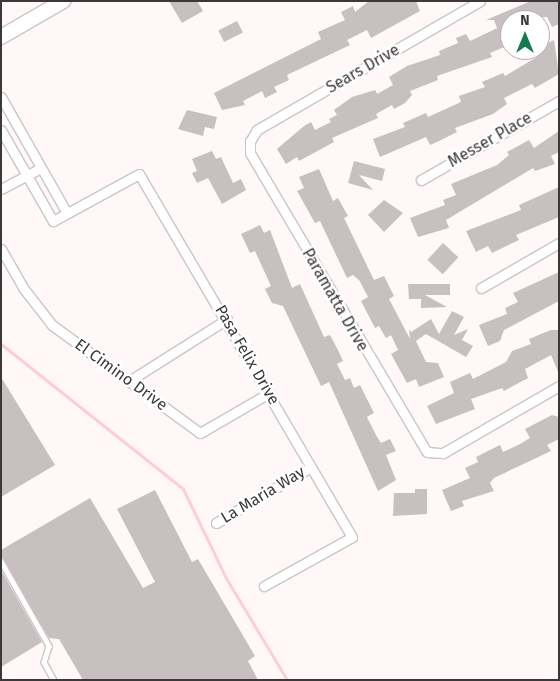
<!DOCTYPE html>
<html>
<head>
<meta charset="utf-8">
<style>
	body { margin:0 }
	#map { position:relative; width:560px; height:681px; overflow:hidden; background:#fff7f8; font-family:"Fira Sans",sans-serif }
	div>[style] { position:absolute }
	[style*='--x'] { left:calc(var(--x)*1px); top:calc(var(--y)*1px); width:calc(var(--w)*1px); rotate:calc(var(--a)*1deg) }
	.stream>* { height:3px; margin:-1.5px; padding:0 1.5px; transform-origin:1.5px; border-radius:1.5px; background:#ffced4 }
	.building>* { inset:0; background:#c8bfc0; transform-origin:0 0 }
	.roads { filter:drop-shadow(1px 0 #cec4c5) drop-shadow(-1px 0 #cec4c5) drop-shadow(0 1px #cec4c5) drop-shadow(0 -1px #cec4c5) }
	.service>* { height:4.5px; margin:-2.25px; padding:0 2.25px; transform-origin:2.25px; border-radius:2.25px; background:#fff }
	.minor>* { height:9px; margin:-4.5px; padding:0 4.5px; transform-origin:4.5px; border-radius:4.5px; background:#fff }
	.primary>* { height:14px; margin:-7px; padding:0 7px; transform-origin:7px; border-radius:7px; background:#fff }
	span { translate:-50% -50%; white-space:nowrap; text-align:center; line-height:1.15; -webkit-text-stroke:5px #fff; paint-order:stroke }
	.street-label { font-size:16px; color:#3c3839 }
	.frame { position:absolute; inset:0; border:2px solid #3c3839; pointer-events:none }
	.north { position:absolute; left:500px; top:10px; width:50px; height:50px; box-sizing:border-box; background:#fff; border:1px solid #b1afb0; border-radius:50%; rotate:0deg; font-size:14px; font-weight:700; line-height:20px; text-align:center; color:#3c3839 }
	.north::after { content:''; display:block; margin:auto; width:18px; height:22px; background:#167951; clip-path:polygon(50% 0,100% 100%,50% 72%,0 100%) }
</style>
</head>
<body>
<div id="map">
	<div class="stream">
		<div style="--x:1;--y:344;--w:233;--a:38.5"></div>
		<div style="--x:183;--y:489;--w:99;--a:64.2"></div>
		<div style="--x:226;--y:578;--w:119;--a:59.1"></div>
	</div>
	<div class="building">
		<div style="clip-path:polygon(169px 1px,197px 1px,203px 11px,182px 23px)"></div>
		<div style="clip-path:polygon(369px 1px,416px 1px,420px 11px,371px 38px,367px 30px,347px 40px,350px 45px,287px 75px,289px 80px,274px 87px,277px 92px,265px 98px,262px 91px,243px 101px,245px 105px,222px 110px,214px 93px,321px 39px,318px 32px,345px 20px,341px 12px,353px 6px,355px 12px)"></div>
		<div style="clip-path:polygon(531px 1px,559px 1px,559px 24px,552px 27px,547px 17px,510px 20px,509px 45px,490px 53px,492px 57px,437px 76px,438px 80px,410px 91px,412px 95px,405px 103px,394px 109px,392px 105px,376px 114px,378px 118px,332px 138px,334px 142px,299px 161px,297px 157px,286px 164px,277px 149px,304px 126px,311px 122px,315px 130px,331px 122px,329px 119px,337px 115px,334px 110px,352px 97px,375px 90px,377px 94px,393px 85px,389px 77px,407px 66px,440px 55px,439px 51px,458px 43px,456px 38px,466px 34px,470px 41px,489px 32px,497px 28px,494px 20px,486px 20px)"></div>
		<div style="left:237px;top:21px;width:13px;height:21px;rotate:63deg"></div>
		<div style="clip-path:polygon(554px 40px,559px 74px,535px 88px,532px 84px,504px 98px,507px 104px,493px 114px,455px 128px,457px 132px,439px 141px,430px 145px,426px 137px,380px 157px,373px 139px,405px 127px,403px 123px,426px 113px,428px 117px,461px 102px,459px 96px,485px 87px,482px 82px,503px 73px,505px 76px,537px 57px,534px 50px)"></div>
		<div style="clip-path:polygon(187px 110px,217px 117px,214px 129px,205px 127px,203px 136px,178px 129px)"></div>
		<div style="clip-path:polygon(559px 131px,559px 152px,551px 156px,555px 164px,535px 171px,533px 168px,446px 220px,449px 228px,418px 237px,410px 218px,445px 205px,443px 200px,456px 195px,451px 184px,497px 165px,509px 155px,507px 152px,529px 140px,534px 148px)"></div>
		<div style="clip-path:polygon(212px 151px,216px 159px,221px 157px,233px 183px,241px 179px,246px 190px,222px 204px,208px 178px,197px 183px,192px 173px,197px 171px,192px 159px)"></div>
		<div style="clip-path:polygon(354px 161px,385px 169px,382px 181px,359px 175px,373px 190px,348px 183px)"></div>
		<div style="clip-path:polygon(319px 169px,333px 201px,338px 198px,348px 216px,344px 218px,374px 280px,384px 276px,394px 296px,389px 299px,410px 339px,409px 329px,411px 332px,431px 319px,439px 334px,452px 311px,464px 317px,454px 335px,468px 329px,462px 340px,473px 346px,466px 357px,426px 334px,416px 341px,426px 362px,438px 363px,444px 377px,419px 387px,416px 379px,407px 383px,391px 354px,398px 350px,391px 335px,386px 338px,379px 326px,375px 328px,361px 301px,368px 297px,359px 280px,353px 275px,347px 278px,320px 221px,315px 223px,297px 191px,304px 188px,299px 177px)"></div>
		<div style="clip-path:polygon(559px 187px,559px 217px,516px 235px,519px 240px,492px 253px,488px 246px,476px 252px,466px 231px,521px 210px,519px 205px)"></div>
		<div style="clip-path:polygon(384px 200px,403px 213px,384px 232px,368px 215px)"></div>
		<div style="clip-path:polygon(260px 225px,264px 233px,270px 230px,292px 288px,300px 284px,324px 337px,330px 335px,338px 350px,343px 361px,337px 364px,345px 380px,350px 378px,354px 388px,360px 385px,374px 413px,367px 417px,377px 437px,381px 443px,390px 439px,396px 451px,386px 455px,396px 480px,378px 491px,329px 382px,321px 386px,283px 306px,272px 303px,265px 289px,271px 286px,255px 251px,250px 253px,241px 234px)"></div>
		<div style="left:443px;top:243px;width:21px;height:23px;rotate:43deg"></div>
		<div style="clip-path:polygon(559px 272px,559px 301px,504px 330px,500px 341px,488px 346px,479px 325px,507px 314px,505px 308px,518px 302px,513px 293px)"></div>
		<div style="clip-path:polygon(408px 284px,450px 284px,450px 295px,425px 295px,447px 307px,421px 308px,421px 299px,409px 299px)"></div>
		<div style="clip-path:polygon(551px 330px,559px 330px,559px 374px,551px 355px,525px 369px,528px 378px,504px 391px,502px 388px,471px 399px,475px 409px,436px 424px,427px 406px,454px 393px,450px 382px,470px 373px,473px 379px,506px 362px,512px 351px,531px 344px,529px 339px)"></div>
		<div style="clip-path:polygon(1px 377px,55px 465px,1px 497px)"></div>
		<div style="clip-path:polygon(552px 415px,559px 417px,559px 439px,547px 445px,551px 451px,494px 478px,490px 483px,494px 491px,462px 501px,464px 506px,451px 511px,442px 490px,470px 478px,465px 468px,478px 462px,476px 457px,500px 445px,503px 452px,520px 444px,530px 438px,525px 429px)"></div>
		<div style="clip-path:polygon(415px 489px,427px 489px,427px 514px,393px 516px,394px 493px,415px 493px)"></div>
		<div style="clip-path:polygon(155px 490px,192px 562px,198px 559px,255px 656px,248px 661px,258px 680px,83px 680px,59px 639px,49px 638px,1px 557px,1px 550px,90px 498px,143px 588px,155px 582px,117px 509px)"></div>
		<div style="clip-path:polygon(1px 570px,42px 642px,1px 667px)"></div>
	</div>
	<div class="roads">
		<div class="service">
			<div style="--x:1;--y:561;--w:98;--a:60.5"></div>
			<div style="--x:49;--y:646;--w:17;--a:107"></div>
			<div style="--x:44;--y:662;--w:21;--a:61"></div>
		</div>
		<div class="minor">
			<div style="--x:480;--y:1;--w:258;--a:150"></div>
			<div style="--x:257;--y:130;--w:13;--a:122"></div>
			<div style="--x:250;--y:141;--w:12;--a:90"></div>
			<div style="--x:250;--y:153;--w:347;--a:59.4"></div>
			<div style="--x:427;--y:452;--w:16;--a:4"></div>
			<div style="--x:443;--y:453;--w:134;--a:-30"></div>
			<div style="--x:1;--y:97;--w:133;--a:60.4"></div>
			<div style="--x:1;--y:130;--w:105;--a:60.3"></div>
			<div style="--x:53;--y:221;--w:98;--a:-28.7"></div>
			<div style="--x:139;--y:174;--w:421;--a:59.6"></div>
			<div style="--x:352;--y:537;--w:101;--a:150.9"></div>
			<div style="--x:421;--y:180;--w:159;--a:-29.8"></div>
			<div style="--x:1;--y:189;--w:45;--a:-27.7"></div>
			<div style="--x:1;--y:249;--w:46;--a:60.1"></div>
			<div style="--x:24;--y:289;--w:46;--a:52.1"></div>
			<div style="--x:52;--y:325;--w:183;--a:36.1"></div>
			<div style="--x:200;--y:433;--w:80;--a:-30.1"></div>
			<div style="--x:481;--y:288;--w:90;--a:-30"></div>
			<div style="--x:129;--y:381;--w:116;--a:-32.3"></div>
			<div style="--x:216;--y:523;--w:110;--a:-30.5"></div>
		</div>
		<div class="primary">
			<div style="--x:1;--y:37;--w:72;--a:-30.1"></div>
		</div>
	</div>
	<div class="street-label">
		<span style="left:363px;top:69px;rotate:-30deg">Sears Drive</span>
		<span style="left:490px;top:140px;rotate:-30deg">Messer Place</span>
		<span style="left:335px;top:300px;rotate:60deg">Paramatta Drive</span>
		<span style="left:247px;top:355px;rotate:60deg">Pasa Felix Drive</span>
		<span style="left:121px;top:375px;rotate:36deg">El Cimino Drive</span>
		<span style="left:263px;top:495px;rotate:-31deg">La Maria Way</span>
	</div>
	<div class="frame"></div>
	<div class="north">N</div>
</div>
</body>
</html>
